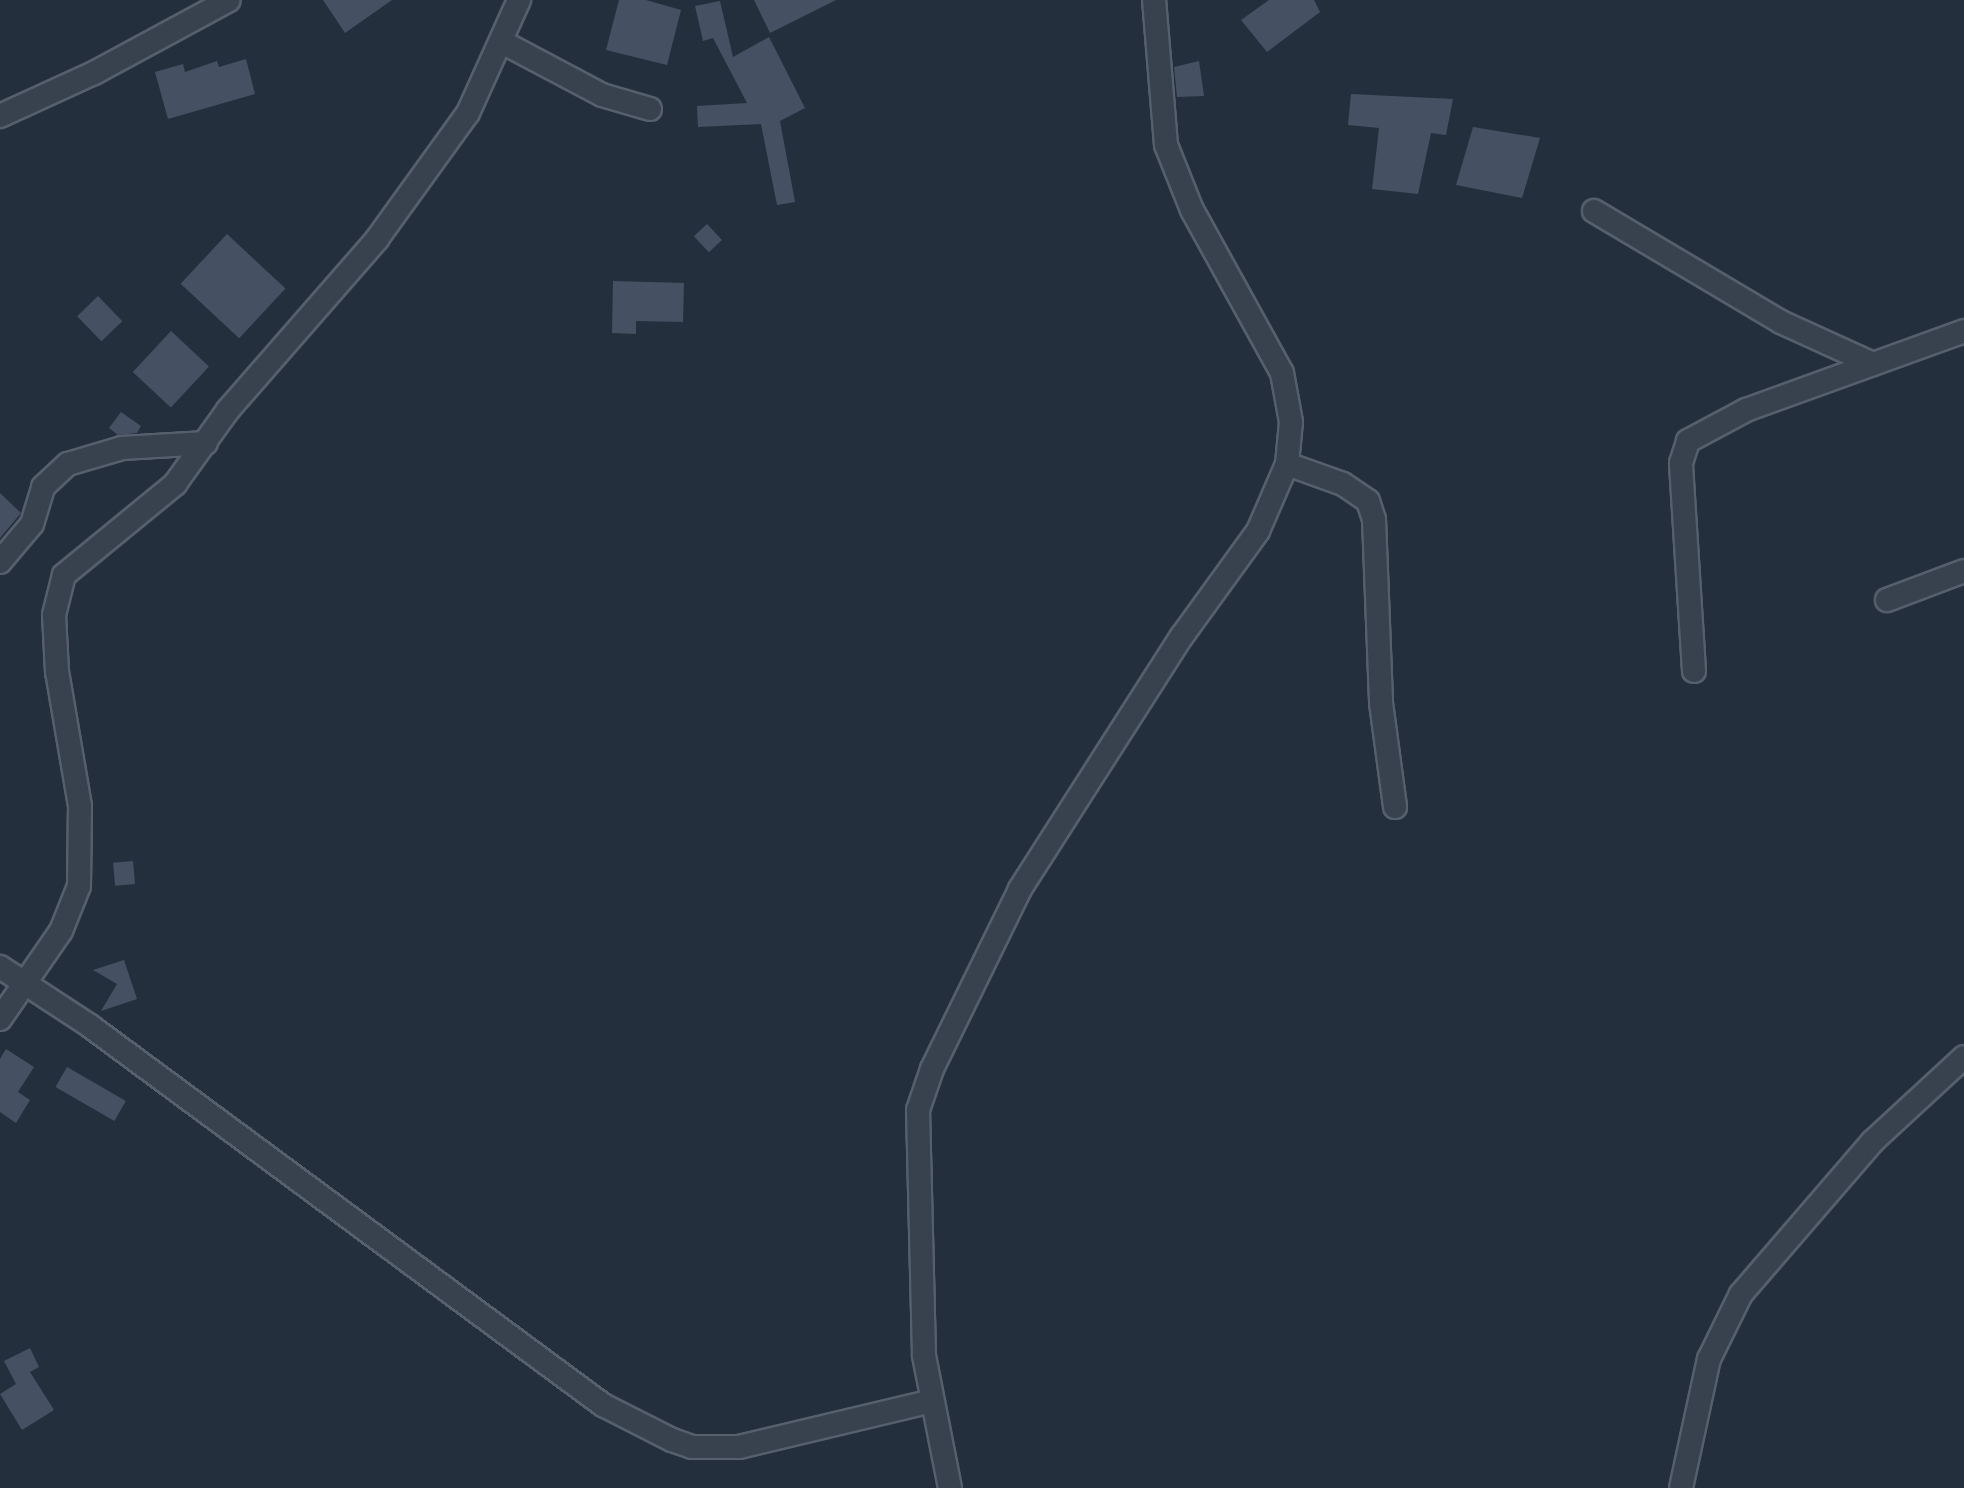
<!DOCTYPE html>
<html>
<head>
<meta charset="utf-8">
<style>
	body { margin:0 }
	#map { position:relative; width:1964px; height:1488px; overflow:hidden; background:#242f3e; font-family:Ubuntu,sans-serif }
	div>[style] { position:absolute }
	[style*='--x'] { left:calc(var(--x)*1px); top:calc(var(--y)*1px); width:calc(var(--w)*1px); rotate:calc(var(--a)*1deg) }
	.building>* { inset:0; background:#455162; transform-origin:0 0 }
	.roads { filter:drop-shadow(2px 0 #565f6c) drop-shadow(-2px 0 #565f6c) drop-shadow(0 2px #565f6c) drop-shadow(0 -2px #565f6c) }
	.minor>* { height:22px; margin:-11px; padding:0 11px; transform-origin:11px; border-radius:11px; background:#38414e }
	span { translate:-50% -50%; white-space:nowrap; text-align:center; line-height:1.15; -webkit-text-stroke:6px #1d2633; paint-order:stroke }
</style>
</head>
<body>
<div id="map">
	<div class="building">
		<div style="clip-path:polygon(323px 0,392px 0,345px 33px)"></div>
		<div style="clip-path:polygon(619px 0,646px 0,681px 10px,667px 65px,606px 50px)"></div>
		<div style="clip-path:polygon(754px 0,836px 0,770px 33px)"></div>
		<div style="clip-path:polygon(1269px 0,1314px 0,1320px 12px,1267px 52px,1241px 20px)"></div>
		<div style="clip-path:polygon(720px 1px,733px 57px,769px 37px,805px 108px,780px 121px,795px 202px,777px 205px,761px 124px,698px 127px,697px 106px,747px 103px,713px 38px,703px 41px,695px 6px)"></div>
		<div style="clip-path:polygon(246px 59px,255px 94px,168px 119px,155px 72px,183px 64px,185px 72px,217px 61px,219px 67px)"></div>
		<div style="clip-path:polygon(1199px 61px,1204px 96px,1177px 97px,1174px 67px)"></div>
		<div style="clip-path:polygon(1351px 94px,1453px 99px,1446px 135px,1431px 133px,1418px 194px,1372px 189px,1379px 128px,1348px 125px)"></div>
		<div style="clip-path:polygon(1473px 127px,1540px 138px,1522px 198px,1456px 185px)"></div>
		<div style="left:707px;top:224px;width:22px;height:18px;rotate:47deg"></div>
		<div style="left:227px;top:234px;width:80px;height:68px;rotate:43deg"></div>
		<div style="clip-path:polygon(613px 281px,684px 283px,683px 322px,636px 321px,636px 334px,612px 333px)"></div>
		<div style="left:98px;top:296px;width:35px;height:29px;rotate:46deg"></div>
		<div style="left:171px;top:331px;width:52px;height:56px;rotate:43deg"></div>
		<div style="clip-path:polygon(121px 412px,141px 426px,137px 433px,118px 435px,109px 428px)"></div>
		<div style="clip-path:polygon(0 493px,21px 513px,0 538px)"></div>
		<div style="left:133px;top:861px;width:23px;height:20px;rotate:85deg"></div>
		<div style="clip-path:polygon(124px 960px,137px 999px,101px 1011px,117px 984px,93px 970px)"></div>
		<div style="clip-path:polygon(6px 1049px,34px 1067px,18px 1092px,30px 1100px,16px 1123px,0 1112px,0 1059px)"></div>
		<div style="left:67px;top:1067px;width:68px;height:23px;rotate:30deg"></div>
		<div style="clip-path:polygon(30px 1348px,39px 1367px,30px 1372px,54px 1410px,22px 1430px,0 1394px,16px 1384px,4px 1361px)"></div>
	</div>
	<div class="roads">
		<div class="minor">
			<div style="--x:502;--y:42;--w:113;--a:27.9"></div>
			<div style="--x:602;--y:95;--w:50;--a:16.3"></div>
			<div style="--x:0;--y:116;--w:103;--a:-24.6"></div>
			<div style="--x:94;--y:73;--w:153;--a:-28.4"></div>
			<div style="--x:1594;--y:211;--w:217;--a:30.7"></div>
			<div style="--x:1781;--y:322;--w:101;--a:24.5"></div>
			<div style="--x:1287;--y:464;--w:59;--a:19.7"></div>
			<div style="--x:1343;--y:484;--w:30;--a:34"></div>
			<div style="--x:1368;--y:501;--w:19;--a:72"></div>
			<div style="--x:1374;--y:519;--w:184;--a:87.8"></div>
			<div style="--x:1381;--y:703;--w:105;--a:82.3"></div>
			<div style="--x:0;--y:562;--w:50;--a:-49.9"></div>
			<div style="--x:32;--y:524;--w:39;--a:-73"></div>
			<div style="--x:43;--y:487;--w:34;--a:-43"></div>
			<div style="--x:68;--y:464;--w:56;--a:-16.5"></div>
			<div style="--x:122;--y:448;--w:84;--a:-3.4"></div>
			<div style="--x:1887;--y:600;--w:82;--a:-20.6"></div>
			<div style="--x:1694;--y:671;--w:208;--a:-93.6"></div>
			<div style="--x:1681;--y:463;--w:23;--a:-72"></div>
			<div style="--x:1688;--y:441;--w:66;--a:-28.1"></div>
			<div style="--x:1746;--y:410;--w:232;--a:-19.9"></div>
			<div style="--x:0;--y:967;--w:108;--a:33.2"></div>
			<div style="--x:90;--y:1026;--w:638;--a:36.46"></div>
			<div style="--x:603;--y:1405;--w:77;--a:26.9"></div>
			<div style="--x:672;--y:1440;--w:21;--a:19"></div>
			<div style="--x:692;--y:1447;--w:47;--a:0"></div>
			<div style="--x:739;--y:1447;--w:198;--a:-13.4"></div>
			<div style="--x:0;--y:1019;--w:107;--a:-55.3"></div>
			<div style="--x:61;--y:931;--w:48;--a:-68.2"></div>
			<div style="--x:79;--y:886;--w:80;--a:-89.3"></div>
			<div style="--x:80;--y:806;--w:136;--a:-99.7"></div>
			<div style="--x:57;--y:672;--w:57;--a:-93"></div>
			<div style="--x:54;--y:615;--w:41;--a:-76"></div>
			<div style="--x:64;--y:575;--w:144;--a:-39.3"></div>
			<div style="--x:175;--y:484;--w:91;--a:-54.4"></div>
			<div style="--x:228;--y:410;--w:227;--a:-48.9"></div>
			<div style="--x:377;--y:239;--w:155;--a:-54.2"></div>
			<div style="--x:468;--y:113;--w:124;--a:-65.7"></div>
			<div style="--x:950;--y:1488;--w:136;--a:-101.1"></div>
			<div style="--x:924;--y:1355;--w:245;--a:-91.4"></div>
			<div style="--x:918;--y:1110;--w:43;--a:-71.1"></div>
			<div style="--x:932;--y:1069;--w:200;--a:-63.9"></div>
			<div style="--x:1020;--y:889;--w:300;--a:-57.4"></div>
			<div style="--x:1182;--y:636;--w:130;--a:-54.1"></div>
			<div style="--x:1258;--y:531;--w:73;--a:-66.6"></div>
			<div style="--x:1287;--y:464;--w:42;--a:-84.6"></div>
			<div style="--x:1291;--y:422;--w:50;--a:-100.4"></div>
			<div style="--x:1282;--y:373;--w:186;--a:-118.9"></div>
			<div style="--x:1192;--y:210;--w:70;--a:-111.8"></div>
			<div style="--x:1166;--y:145;--w:145;--a:-94.7"></div>
			<div style="--x:1681;--y:1488;--w:132;--a:-77.8"></div>
			<div style="--x:1709;--y:1359;--w:72;--a:-63.8"></div>
			<div style="--x:1741;--y:1294;--w:201;--a:-49.2"></div>
			<div style="--x:1872;--y:1142;--w:125;--a:-42.7"></div>
		</div>
	</div>
</div>
</body>
</html>
